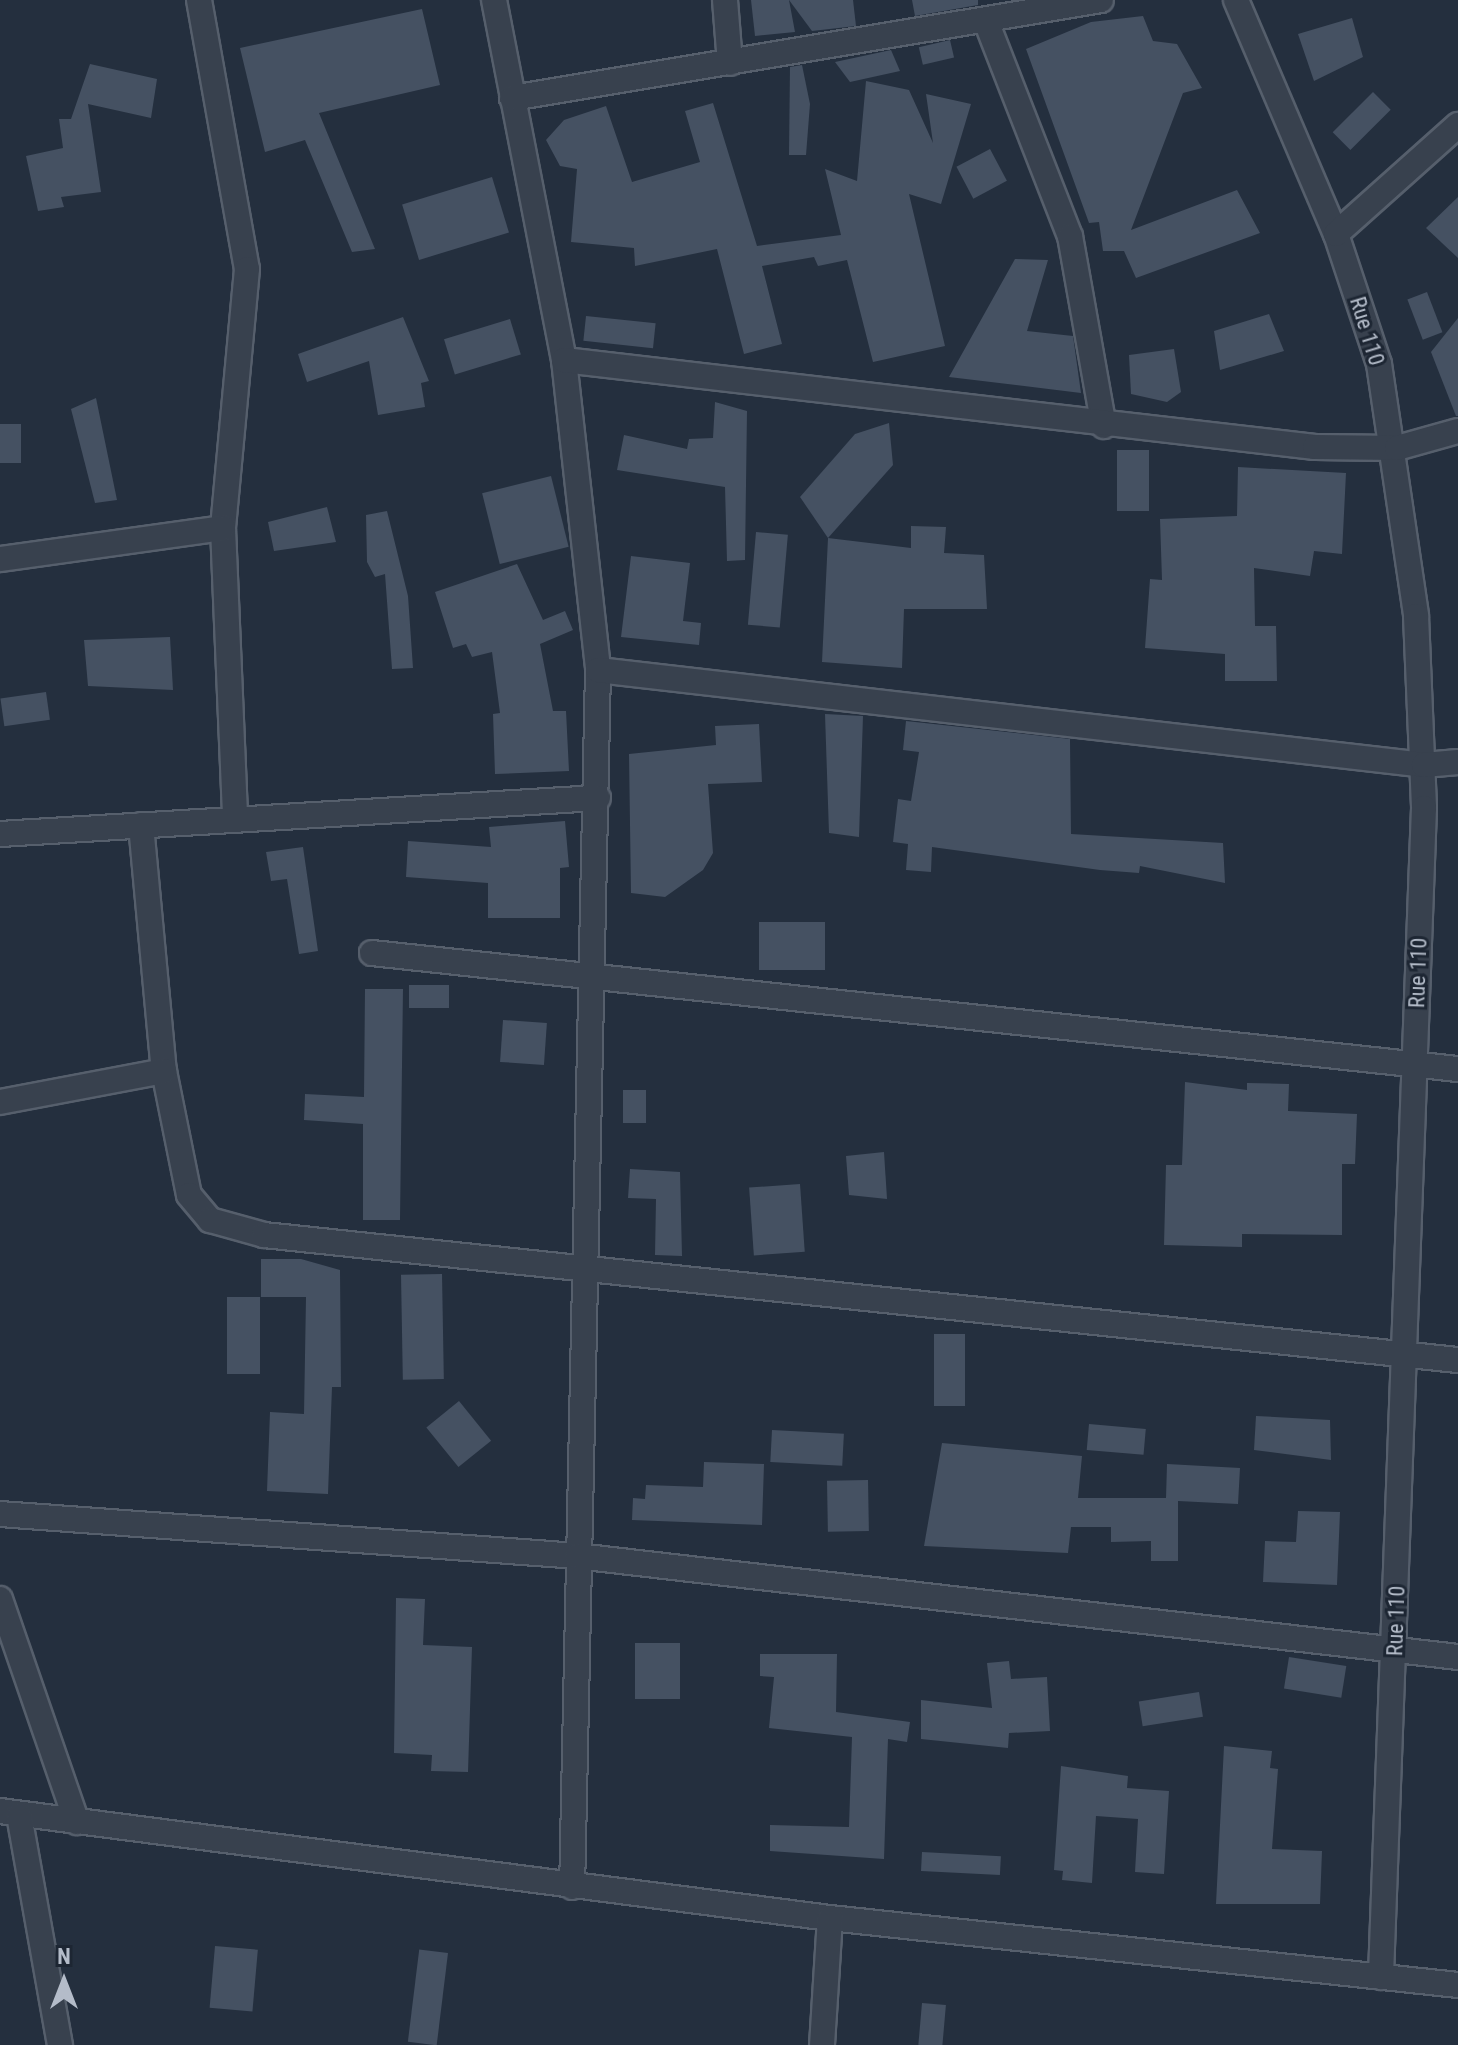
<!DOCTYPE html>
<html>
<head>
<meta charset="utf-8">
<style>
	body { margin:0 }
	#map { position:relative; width:1458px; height:2045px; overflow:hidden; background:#242f3e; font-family:"Roboto Condensed",sans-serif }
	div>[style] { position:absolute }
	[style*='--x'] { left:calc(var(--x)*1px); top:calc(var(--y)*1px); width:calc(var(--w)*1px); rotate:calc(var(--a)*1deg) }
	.building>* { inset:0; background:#455162; transform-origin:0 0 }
	.roads { filter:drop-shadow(2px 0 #565f6c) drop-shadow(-2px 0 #565f6c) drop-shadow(0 2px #565f6c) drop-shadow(0 -2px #565f6c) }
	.street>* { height:24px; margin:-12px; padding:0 12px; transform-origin:12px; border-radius:12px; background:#38414e }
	span { translate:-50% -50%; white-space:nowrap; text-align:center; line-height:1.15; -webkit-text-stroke:6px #1d2633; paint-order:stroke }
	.street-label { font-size:22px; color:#b4bcc9 }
	.north { position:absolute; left:24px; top:1941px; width:80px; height:80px; -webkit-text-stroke:6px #1d2633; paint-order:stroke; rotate:0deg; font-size:22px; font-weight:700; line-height:32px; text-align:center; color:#b4bcc9 }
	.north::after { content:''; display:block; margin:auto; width:28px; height:36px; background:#b4bcc9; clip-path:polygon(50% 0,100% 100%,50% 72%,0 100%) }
</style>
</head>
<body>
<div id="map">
	<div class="building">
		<div style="clip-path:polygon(751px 0,789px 0,795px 32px,755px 36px)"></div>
		<div style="clip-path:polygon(789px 0,853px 0,856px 26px,812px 31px)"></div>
		<div style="clip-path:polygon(912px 0,978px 0,978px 5px,915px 16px)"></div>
		<div style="clip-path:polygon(422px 9px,440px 85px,319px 113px,375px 249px,352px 252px,305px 140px,265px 152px,240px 48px)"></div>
		<div style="clip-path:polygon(1143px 16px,1153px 41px,1177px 44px,1202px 88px,1183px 93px,1131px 230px,1237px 190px,1260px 233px,1136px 278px,1124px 251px,1103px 251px,1099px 222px,1089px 223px,1026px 49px,1091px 22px)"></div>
		<div style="clip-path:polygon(1352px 18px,1363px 57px,1314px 81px,1298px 34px)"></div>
		<div style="left:950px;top:40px;width:18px;height:32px;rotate:77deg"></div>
		<div style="clip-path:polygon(891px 50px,900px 71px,850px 82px,835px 62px)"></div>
		<div style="clip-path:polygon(90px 64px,157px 79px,151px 118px,88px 104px,101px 192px,61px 197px,64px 207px,38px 211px,26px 156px,63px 148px,59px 119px,71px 119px)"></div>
		<div style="clip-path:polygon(802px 65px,810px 104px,806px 155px,789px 155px,790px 67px)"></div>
		<div style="clip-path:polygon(866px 81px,909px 90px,933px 143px,926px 94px,971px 104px,941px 204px,909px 194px,945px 346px,873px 362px,847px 260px,818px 266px,814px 257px,762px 266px,782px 344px,744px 354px,717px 249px,635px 266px,634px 248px,571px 242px,577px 169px,560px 166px,546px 140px,564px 120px,606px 106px,632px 182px,700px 162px,685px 111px,713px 103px,757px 246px,841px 235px,825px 169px,857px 181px)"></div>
		<div style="left:1373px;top:92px;width:25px;height:57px;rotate:45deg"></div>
		<div style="left:990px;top:149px;width:36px;height:38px;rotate:62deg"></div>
		<div style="left:492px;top:177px;width:58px;height:94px;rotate:73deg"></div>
		<div style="clip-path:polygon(1458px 197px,1458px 258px,1426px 228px)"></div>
		<div style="clip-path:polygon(1015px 259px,1048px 260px,1027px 331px,1073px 336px,1081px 393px,949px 377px)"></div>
		<div style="left:1427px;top:292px;width:43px;height:21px;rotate:69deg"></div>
		<div style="clip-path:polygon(1269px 314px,1284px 351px,1220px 370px,1214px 331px)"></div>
		<div style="left:586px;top:316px;width:70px;height:25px;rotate:6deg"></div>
		<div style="clip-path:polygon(403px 317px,429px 381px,421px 383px,425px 407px,378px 415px,369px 361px,307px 382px,298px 354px)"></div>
		<div style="clip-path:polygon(1458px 318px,1458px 416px,1456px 416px,1431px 352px)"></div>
		<div style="left:510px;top:319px;width:37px;height:69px;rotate:73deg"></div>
		<div style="clip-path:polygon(1174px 349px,1181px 392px,1167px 402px,1131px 394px,1129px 355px)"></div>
		<div style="clip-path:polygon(96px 398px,117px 500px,95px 503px,71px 409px)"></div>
		<div style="clip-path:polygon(715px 402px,747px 411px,745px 560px,727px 561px,725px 487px,617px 470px,624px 435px,687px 449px,689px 439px,713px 438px)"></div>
		<div style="clip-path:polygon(889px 423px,893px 465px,828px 538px,800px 497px,855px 434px)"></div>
		<div style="left:0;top:424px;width:21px;height:39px"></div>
		<div style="left:1117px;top:450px;width:32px;height:61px"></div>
		<div style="clip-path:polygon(1238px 467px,1346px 473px,1342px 554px,1314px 551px,1310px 576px,1254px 568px,1255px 626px,1276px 626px,1277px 681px,1225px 681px,1225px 654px,1145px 648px,1150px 579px,1162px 580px,1160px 519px,1237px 516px)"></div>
		<div style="left:551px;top:476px;width:73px;height:71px;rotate:76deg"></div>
		<div style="clip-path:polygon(327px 507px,336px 542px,274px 551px,268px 522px)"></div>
		<div style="clip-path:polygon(387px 511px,408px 596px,413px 668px,392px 669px,385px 574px,375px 577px,367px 562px,366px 515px)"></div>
		<div style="clip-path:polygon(911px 526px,946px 527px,944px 553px,984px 555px,987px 609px,904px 609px,902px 668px,822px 662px,828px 538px,911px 548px)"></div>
		<div style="left:756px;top:532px;width:32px;height:93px;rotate:5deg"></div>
		<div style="clip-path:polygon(631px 556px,690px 563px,683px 621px,701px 623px,699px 645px,621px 637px)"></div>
		<div style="clip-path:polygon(517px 564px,543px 620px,565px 611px,573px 630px,540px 644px,553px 711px,566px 711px,569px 771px,495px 774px,493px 714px,500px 713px,492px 652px,472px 657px,466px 644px,453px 648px,435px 592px)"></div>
		<div style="clip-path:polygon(170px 637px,173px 690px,88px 686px,84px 640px)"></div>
		<div style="left:46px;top:692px;width:28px;height:46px;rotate:82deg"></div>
		<div style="clip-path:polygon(825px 714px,863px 716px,859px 837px,829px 833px)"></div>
		<div style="clip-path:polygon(906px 721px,1070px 739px,1071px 834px,1223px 843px,1225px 883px,1140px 866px,1139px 873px,1100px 870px,932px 847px,931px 872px,906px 870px,908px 844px,893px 842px,898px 799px,911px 801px,919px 752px,903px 750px)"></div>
		<div style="clip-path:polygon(759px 724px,762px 782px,708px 784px,713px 853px,703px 870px,665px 897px,631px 893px,629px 754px,716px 745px,715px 726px)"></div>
		<div style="clip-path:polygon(565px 821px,569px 867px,560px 868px,560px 918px,488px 918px,488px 883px,406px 877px,408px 841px,491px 847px,489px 827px)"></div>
		<div style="clip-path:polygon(303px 847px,318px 951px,299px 954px,287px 879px,271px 881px,266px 852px)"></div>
		<div style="left:759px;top:922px;width:66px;height:48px"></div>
		<div style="left:409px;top:985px;width:40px;height:23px"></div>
		<div style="clip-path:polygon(365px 989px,403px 989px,400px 1220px,363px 1220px,363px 1124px,304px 1120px,305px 1094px,364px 1097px)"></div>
		<div style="left:503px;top:1020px;width:44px;height:42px;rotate:4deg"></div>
		<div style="clip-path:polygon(1185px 1082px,1247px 1090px,1247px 1083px,1289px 1084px,1288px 1111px,1357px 1114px,1355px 1164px,1342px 1164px,1342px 1235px,1242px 1234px,1242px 1247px,1164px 1245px,1166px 1165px,1182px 1165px)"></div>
		<div style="left:623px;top:1090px;width:23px;height:33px"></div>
		<div style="clip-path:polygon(884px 1152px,887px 1199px,849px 1195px,846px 1156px)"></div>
		<div style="clip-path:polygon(630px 1169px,680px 1172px,682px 1256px,655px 1255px,656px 1199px,628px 1198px)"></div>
		<div style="left:800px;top:1184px;width:68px;height:51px;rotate:86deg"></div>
		<div style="clip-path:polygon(261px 1259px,301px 1259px,340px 1270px,341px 1387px,332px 1387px,328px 1494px,267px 1491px,270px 1412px,304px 1414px,306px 1297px,261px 1297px)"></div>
		<div style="left:442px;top:1274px;width:105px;height:41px;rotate:89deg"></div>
		<div style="left:227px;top:1297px;width:33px;height:77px"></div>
		<div style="left:934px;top:1334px;width:31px;height:72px"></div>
		<div style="left:459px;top:1401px;width:51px;height:42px;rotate:51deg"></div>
		<div style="clip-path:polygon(1256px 1416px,1330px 1420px,1331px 1460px,1254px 1450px)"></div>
		<div style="left:1089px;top:1424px;width:57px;height:26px;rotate:5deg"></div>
		<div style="left:772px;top:1430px;width:72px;height:32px;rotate:3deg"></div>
		<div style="clip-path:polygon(942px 1443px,1082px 1456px,1078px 1498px,1166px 1498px,1167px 1464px,1240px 1468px,1238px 1504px,1178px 1501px,1178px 1561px,1151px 1561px,1151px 1541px,1111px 1542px,1111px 1527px,1071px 1527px,1068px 1553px,924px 1546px)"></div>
		<div style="clip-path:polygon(704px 1462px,764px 1464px,762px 1525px,632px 1520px,633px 1498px,645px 1499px,646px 1485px,703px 1487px)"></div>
		<div style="left:868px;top:1480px;width:51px;height:41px;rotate:89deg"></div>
		<div style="clip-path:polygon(1298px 1511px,1340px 1512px,1337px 1585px,1263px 1582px,1265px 1541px,1296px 1542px)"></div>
		<div style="clip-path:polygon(396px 1598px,425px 1599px,423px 1645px,472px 1647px,468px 1772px,431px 1771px,432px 1755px,394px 1753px)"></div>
		<div style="left:635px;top:1643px;width:45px;height:56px"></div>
		<div style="clip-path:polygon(760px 1654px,837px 1654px,836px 1712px,910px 1722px,907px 1742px,888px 1739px,884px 1859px,770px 1851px,770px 1825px,849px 1827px,852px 1737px,769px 1728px,774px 1677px,760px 1676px)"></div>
		<div style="left:1289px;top:1657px;width:58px;height:32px;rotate:9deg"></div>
		<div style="clip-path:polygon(1009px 1661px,1011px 1679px,1047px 1677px,1050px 1731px,1009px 1733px,1008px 1748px,921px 1739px,921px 1700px,992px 1708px,987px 1663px)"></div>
		<div style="left:1199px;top:1692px;width:25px;height:61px;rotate:81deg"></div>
		<div style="clip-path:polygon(1224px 1746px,1272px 1751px,1270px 1768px,1278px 1769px,1272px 1849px,1322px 1851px,1320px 1904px,1216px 1904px)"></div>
		<div style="clip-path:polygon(1061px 1766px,1128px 1776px,1127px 1788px,1169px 1791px,1164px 1874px,1135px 1872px,1138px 1819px,1096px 1816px,1092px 1883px,1062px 1880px,1063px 1871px,1054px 1870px)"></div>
		<div style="left:922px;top:1852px;width:79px;height:19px;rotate:3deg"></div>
		<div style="left:215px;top:1946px;width:43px;height:62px;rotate:5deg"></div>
		<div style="left:448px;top:1953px;width:93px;height:29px;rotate:97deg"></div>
		<div style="left:922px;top:2003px;width:24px;height:42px;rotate:5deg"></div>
	</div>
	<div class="roads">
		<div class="street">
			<div style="--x:199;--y:0;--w:273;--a:79.9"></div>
			<div style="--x:247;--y:269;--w:260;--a:95.3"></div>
			<div style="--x:223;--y:528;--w:290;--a:87.6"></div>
			<div style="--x:494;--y:0;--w:367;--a:79"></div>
			<div style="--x:564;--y:360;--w:312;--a:83.7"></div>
			<div style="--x:598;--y:670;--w:1217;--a:91.22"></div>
			<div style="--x:725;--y:0;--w:63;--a:85.5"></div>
			<div style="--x:1236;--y:0;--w:254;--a:66.9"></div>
			<div style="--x:1336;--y:234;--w:137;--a:71.7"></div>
			<div style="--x:1379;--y:364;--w:255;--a:81.6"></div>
			<div style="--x:1416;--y:616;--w:192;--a:87.6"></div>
			<div style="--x:1424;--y:808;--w:1170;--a:92.11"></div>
			<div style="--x:986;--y:21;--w:231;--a:68.7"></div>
			<div style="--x:1070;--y:236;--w:193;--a:79.9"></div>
			<div style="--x:512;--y:98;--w:597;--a:-9.45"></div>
			<div style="--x:1336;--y:234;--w:164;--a:-41.8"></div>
			<div style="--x:564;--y:360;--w:756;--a:6.61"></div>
			<div style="--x:1315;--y:447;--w:82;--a:0.7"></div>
			<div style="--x:1397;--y:448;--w:63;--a:-15.6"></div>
			<div style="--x:0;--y:559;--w:225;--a:-7.9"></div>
			<div style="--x:598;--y:670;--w:831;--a:6.56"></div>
			<div style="--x:1424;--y:765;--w:34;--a:-5"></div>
			<div style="--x:141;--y:825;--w:247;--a:84.7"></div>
			<div style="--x:164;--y:1071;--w:126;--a:78.6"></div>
			<div style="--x:189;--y:1195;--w:33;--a:50"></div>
			<div style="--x:210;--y:1220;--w:56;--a:15.5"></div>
			<div style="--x:264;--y:1235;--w:1201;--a:5.98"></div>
			<div style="--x:0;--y:834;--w:599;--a:-3.45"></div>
			<div style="--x:372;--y:953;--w:1092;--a:6.1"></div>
			<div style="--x:0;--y:1102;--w:167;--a:-10.7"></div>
			<div style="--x:0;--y:1514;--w:579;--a:4.16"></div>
			<div style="--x:577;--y:1556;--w:887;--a:6.54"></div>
			<div style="--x:0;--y:1599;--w:236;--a:71"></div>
			<div style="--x:0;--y:1811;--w:837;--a:7.35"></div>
			<div style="--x:830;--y:1918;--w:632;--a:6.09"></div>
			<div style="--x:19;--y:1815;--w:234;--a:79.9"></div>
			<div style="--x:822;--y:2045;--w:127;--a:-86.4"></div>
		</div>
	</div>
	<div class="street-label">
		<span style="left:1367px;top:331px;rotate:73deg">Rue 110</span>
		<span style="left:1418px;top:973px;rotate:-88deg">Rue 110</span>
		<span style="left:1396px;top:1621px;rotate:-88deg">Rue 110</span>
	</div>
	<div class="north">N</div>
</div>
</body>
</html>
